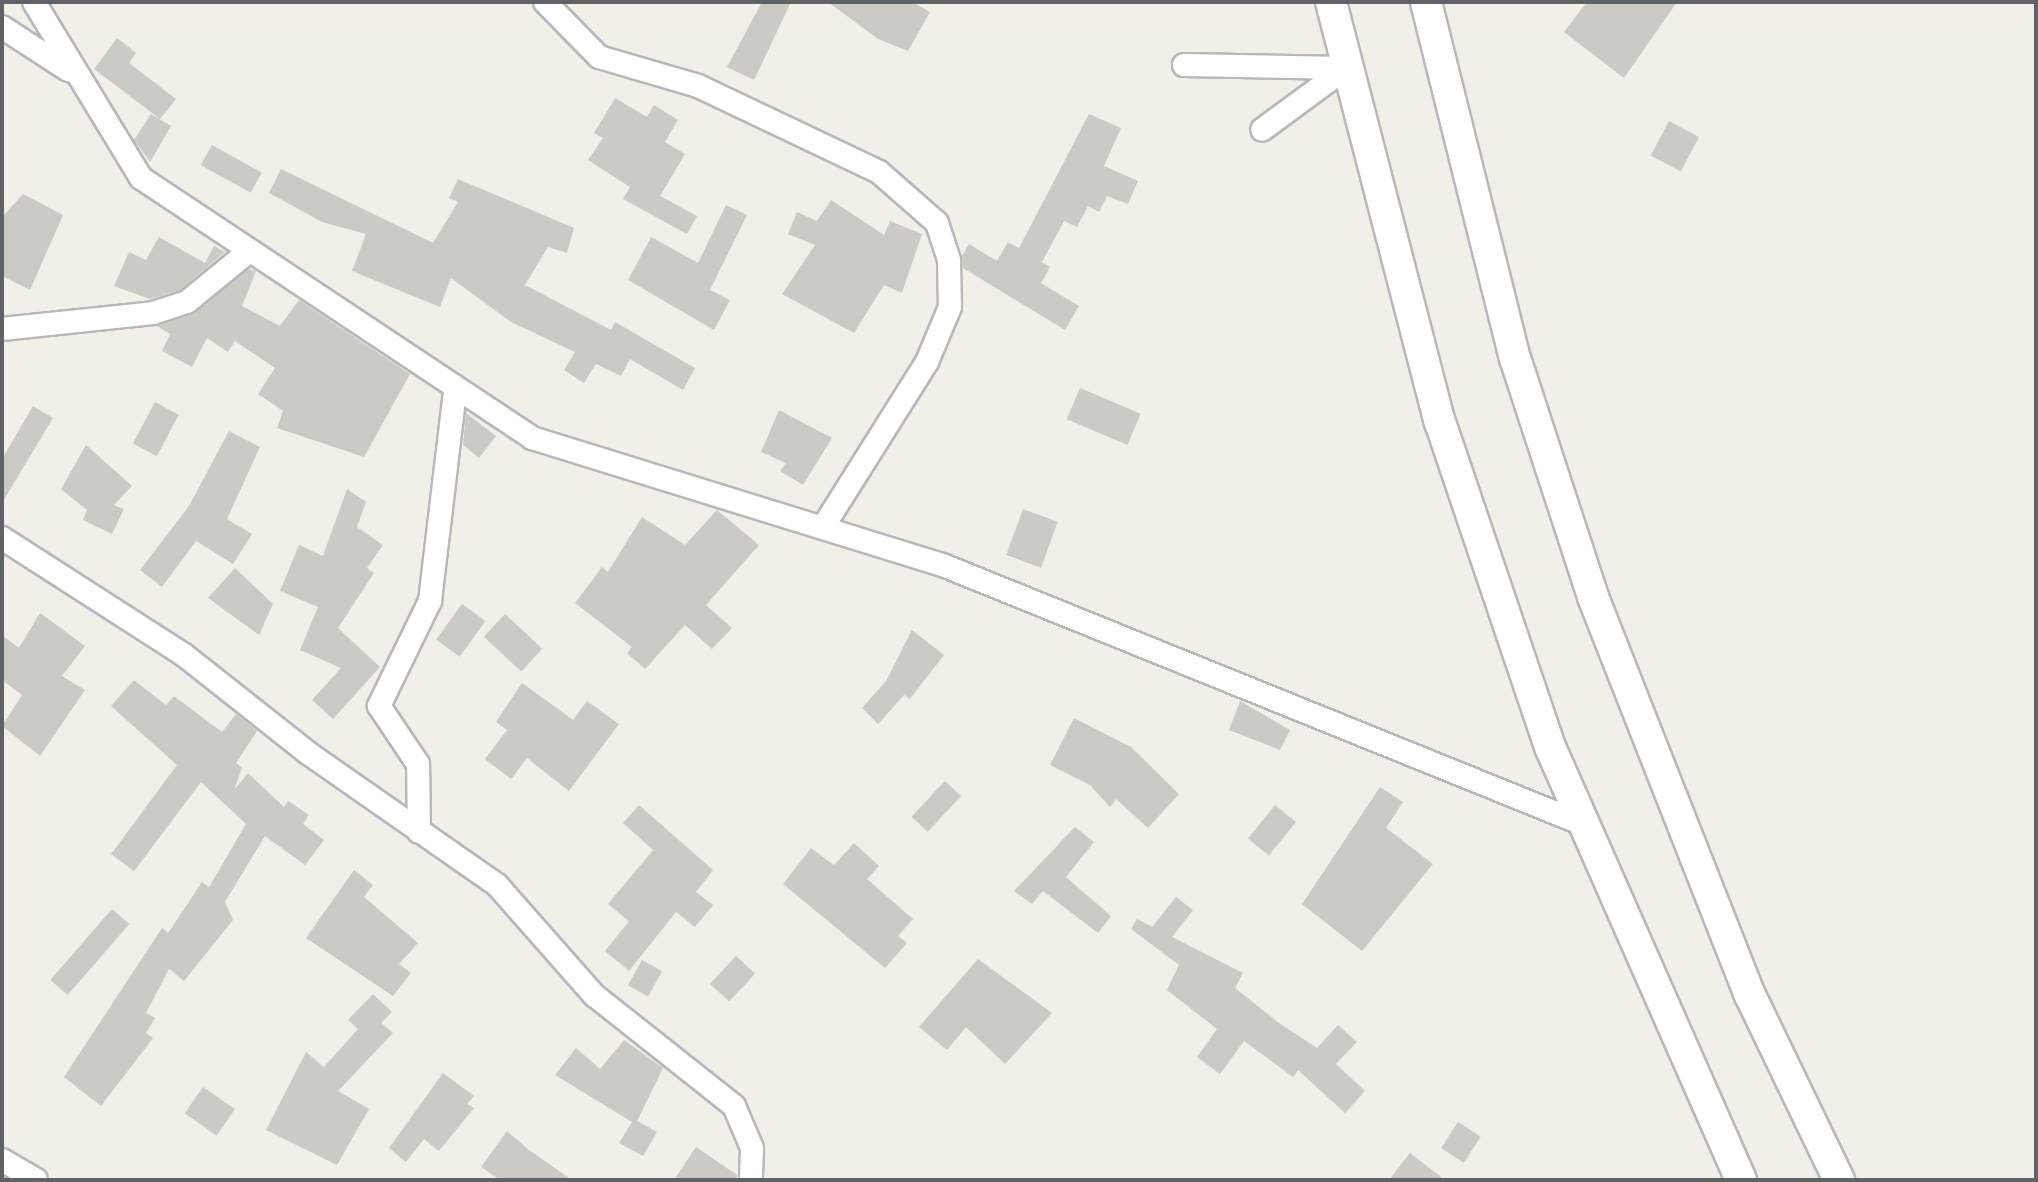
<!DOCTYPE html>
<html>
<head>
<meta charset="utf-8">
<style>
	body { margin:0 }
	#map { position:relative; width:2038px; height:1182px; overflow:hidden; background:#f1efe8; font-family:Barlow,sans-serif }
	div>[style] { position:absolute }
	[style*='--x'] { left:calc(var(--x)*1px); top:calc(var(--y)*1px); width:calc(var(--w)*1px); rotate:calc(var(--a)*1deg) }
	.building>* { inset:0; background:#cccac5; transform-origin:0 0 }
	.roads { filter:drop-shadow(2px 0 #b5b8bc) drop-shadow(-2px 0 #b5b8bc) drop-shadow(0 2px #b5b8bc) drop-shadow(0 -2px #b5b8bc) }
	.street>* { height:22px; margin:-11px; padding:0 11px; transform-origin:11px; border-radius:11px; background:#fff }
	.secondary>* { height:30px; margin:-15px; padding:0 15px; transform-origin:15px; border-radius:15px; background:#fff }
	span { translate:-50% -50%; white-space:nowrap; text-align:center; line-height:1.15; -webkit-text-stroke:8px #fff; paint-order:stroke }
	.frame { position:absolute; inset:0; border:4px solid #5f6368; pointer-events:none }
</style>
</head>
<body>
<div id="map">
	<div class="building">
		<div style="clip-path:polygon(762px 2px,791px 2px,754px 80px,727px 67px)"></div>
		<div style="clip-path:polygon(828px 2px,912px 2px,930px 12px,908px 51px,878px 39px)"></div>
		<div style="clip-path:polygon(1587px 2px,1677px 2px,1624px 78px,1564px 32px)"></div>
		<div style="clip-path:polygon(117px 38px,136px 53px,129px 63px,176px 99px,160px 119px,94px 69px)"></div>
		<div style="clip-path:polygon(615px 98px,647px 117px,654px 105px,678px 120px,665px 142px,685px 154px,660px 196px,697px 216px,687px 234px,623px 199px,630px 187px,588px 160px,603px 138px,594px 133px)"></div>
		<div style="clip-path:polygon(151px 114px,171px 126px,150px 162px,134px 140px)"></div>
		<div style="clip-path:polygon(1089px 114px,1121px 128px,1104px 166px,1138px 181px,1128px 204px,1107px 196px,1099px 212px,1088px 206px,1077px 227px,1064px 221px,1042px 262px,1050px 267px,1041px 283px,1079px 306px,1065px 330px,963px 268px,962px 256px,969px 244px,997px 261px,1008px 242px,1019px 248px)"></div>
		<div style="left:1669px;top:121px;width:34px;height:39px;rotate:28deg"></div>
		<div style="left:212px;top:145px;width:57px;height:23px;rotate:29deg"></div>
		<div style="clip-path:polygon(281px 169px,433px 243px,458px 202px,449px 198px,458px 179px,574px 228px,567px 253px,548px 247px,525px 285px,611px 330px,615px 322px,695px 368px,683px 390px,630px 359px,621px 376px,596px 364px,584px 383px,564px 370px,575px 352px,511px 322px,451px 278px,440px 307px,352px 271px,366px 234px,322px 222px,269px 193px)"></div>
		<div style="clip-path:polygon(23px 194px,63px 215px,30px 290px,2px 276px,2px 217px)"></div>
		<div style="clip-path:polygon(831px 200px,884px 235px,890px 221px,922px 234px,902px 293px,884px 285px,854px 333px,782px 294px,815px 245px,788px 234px,797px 212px,817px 221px)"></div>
		<div style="clip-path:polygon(726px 205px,747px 215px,710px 290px,730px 300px,714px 330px,628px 280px,651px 237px,698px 263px)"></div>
		<div style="clip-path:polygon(159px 237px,205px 263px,214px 246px,225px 252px,180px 290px,150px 299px,114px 286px,129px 252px,146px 260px)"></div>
		<div style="clip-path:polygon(249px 269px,256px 271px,242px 306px,280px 326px,299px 300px,410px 374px,364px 457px,277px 428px,283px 411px,258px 394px,275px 368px,235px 341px,228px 352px,207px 338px,192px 367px,162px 351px,170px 334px,157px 326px,195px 313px)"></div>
		<div style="left:1080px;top:388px;width:66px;height:34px;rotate:23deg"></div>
		<div style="left:155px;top:402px;width:27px;height:47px;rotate:28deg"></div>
		<div style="clip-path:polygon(33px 406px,53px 418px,2px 503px,2px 459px)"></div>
		<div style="clip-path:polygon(779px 410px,832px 438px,803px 485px,780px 471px,786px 463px,761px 452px)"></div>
		<div style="clip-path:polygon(466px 413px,496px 436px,479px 458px,463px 445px)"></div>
		<div style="clip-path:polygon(229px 431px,260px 447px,227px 519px,252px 534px,233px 564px,196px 541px,162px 587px,140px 570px,189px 506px)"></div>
		<div style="clip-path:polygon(86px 445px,132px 486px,114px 505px,124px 509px,112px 534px,83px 520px,87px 510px,61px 489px)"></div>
		<div style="clip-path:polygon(347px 489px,366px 502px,357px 527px,383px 545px,367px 568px,374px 573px,338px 628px,380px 667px,333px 719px,312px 700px,341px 668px,300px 650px,318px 607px,280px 591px,299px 545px,323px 556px)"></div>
		<div style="left:1023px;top:509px;width:37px;height:49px;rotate:20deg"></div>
		<div style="clip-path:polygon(717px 510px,759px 545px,706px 605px,732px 628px,712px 649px,685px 625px,645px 669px,627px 653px,632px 647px,575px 603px,602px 567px,608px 572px,642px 517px,685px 545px)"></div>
		<div style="clip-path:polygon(235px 568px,273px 604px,259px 635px,208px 598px)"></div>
		<div style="left:462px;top:604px;width:29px;height:44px;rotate:36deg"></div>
		<div style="clip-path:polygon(40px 613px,85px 646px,62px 676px,85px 690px,40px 756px,2px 726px,22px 695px,2px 680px,2px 635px,19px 648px)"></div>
		<div style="left:505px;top:614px;width:51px;height:31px;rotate:43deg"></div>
		<div style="clip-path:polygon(912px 630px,944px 655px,910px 699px,904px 695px,878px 724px,862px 708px,886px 681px)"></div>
		<div style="clip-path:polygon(134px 680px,166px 705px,174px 696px,222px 732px,236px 714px,257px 731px,236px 763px,242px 768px,234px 790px,248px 773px,284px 807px,288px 801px,309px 815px,303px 824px,324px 840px,305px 865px,265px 836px,225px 902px,233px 920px,184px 981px,169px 969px,146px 1013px,155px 1018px,146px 1033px,153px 1038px,101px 1106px,64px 1077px,162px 928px,168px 933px,202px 882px,209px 887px,246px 824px,201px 782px,134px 871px,111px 854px,177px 765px,111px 706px)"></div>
		<div style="clip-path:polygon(522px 683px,573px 720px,587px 701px,619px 724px,569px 791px,527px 758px,511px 779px,485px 759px,507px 730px,496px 722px)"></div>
		<div style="clip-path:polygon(1240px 701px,1290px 730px,1280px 750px,1229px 730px)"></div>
		<div style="clip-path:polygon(1074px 718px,1131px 747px,1179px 794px,1148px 828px,1116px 799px,1110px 807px,1090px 785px,1050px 765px)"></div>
		<div style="left:945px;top:781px;width:22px;height:49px;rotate:43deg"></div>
		<div style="clip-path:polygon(1380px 787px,1403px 802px,1386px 828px,1433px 864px,1362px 951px,1302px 904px)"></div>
		<div style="clip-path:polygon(639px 805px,713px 870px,696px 892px,713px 905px,695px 927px,676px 912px,629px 971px,605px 951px,629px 921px,608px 904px,653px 850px,623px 823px)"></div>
		<div style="left:1275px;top:805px;width:27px;height:43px;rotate:39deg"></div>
		<div style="clip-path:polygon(1075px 827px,1094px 842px,1066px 877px,1111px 916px,1098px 933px,1043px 891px,1032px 904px,1014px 891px)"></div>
		<div style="clip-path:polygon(854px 843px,879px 866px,867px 879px,913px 919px,898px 936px,907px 943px,885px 968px,783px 884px,811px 848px,834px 865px)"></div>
		<div style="clip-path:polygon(354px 870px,373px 885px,364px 897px,418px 943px,399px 964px,411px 973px,393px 996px,306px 938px)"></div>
		<div style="clip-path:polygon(1176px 897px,1193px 910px,1172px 937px,1243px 973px,1235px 988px,1279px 1023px,1317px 1048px,1338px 1025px,1357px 1042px,1336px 1064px,1365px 1091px,1345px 1113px,1298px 1070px,1293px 1077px,1244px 1041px,1220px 1074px,1197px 1057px,1217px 1029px,1167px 990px,1179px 965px,1131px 929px,1137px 919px,1152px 927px)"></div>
		<div style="left:112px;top:909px;width:23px;height:94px;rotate:41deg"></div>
		<div style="left:736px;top:956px;width:26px;height:38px;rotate:43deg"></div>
		<div style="clip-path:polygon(978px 959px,1052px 1013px,1005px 1064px,966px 1027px,947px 1050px,919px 1027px)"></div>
		<div style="left:642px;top:960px;width:23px;height:29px;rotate:29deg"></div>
		<div style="clip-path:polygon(373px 994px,392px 1012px,381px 1023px,393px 1033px,338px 1091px,369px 1109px,337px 1165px,266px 1130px,306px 1052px,324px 1067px,358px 1029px,348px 1020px)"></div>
		<div style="clip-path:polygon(624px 1040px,663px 1068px,637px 1121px,657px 1132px,643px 1156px,619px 1143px,632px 1122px,555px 1075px,576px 1048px,600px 1069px)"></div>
		<div style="clip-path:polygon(443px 1073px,474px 1096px,467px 1104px,474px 1108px,439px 1151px,424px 1139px,406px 1162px,389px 1148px)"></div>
		<div style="left:203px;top:1087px;width:39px;height:32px;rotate:35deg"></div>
		<div style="left:1458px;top:1122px;width:27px;height:31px;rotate:33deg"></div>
		<div style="clip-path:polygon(507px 1131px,529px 1150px,572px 1180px,500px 1180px,481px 1167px)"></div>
		<div style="clip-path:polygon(696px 1147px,737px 1175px,737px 1180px,674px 1180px)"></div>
		<div style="clip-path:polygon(1410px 1153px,1445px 1180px,1389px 1180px)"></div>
	</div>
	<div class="roads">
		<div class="street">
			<div style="--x:34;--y:2;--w:206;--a:58.7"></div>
			<div style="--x:141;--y:178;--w:470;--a:33.6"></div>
			<div style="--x:532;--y:438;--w:432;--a:17.2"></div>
			<div style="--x:945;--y:566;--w:688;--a:22.02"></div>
			<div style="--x:545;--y:2;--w:77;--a:45.5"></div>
			<div style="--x:599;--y:57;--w:103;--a:16.3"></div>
			<div style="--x:698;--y:86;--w:200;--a:25.4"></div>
			<div style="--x:879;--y:172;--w:77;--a:41.3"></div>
			<div style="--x:937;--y:223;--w:40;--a:72"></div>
			<div style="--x:949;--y:261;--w:46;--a:88.8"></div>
			<div style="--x:950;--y:307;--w:60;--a:112.7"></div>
			<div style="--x:927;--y:362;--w:191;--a:122.2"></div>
			<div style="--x:2;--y:27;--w:79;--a:33.1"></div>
			<div style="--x:1184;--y:65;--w:162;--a:1.1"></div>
			<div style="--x:1346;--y:68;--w:104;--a:143.6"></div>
			<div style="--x:2;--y:329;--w:152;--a:-6"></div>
			<div style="--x:153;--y:313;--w:36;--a:-18"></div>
			<div style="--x:187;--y:302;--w:79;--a:-39.3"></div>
			<div style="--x:2;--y:538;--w:216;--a:32.7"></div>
			<div style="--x:184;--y:655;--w:158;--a:38.3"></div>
			<div style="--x:308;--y:753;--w:231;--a:34.9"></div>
			<div style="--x:497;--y:885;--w:147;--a:48.6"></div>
			<div style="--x:594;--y:995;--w:179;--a:38.4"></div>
			<div style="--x:734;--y:1106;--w:46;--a:66.8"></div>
			<div style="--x:752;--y:1148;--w:32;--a:92"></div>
			<div style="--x:419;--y:832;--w:68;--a:-90.8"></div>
			<div style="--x:418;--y:764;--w:70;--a:-123.9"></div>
			<div style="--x:379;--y:706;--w:117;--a:-64.1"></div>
			<div style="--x:430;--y:601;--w:212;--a:-83.2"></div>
			<div style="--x:2;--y:1160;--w:39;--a:30"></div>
		</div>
		<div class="secondary">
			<div style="--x:1331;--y:2;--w:434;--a:75.5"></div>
			<div style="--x:1440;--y:422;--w:345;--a:71.3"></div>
			<div style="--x:1551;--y:749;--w:471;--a:66.2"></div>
			<div style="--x:1426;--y:2;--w:367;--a:76"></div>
			<div style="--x:1515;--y:358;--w:251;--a:71.9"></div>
			<div style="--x:1593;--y:597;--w:428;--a:68.5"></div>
			<div style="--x:1750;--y:995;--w:205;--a:64.3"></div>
		</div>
	</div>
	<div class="frame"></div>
</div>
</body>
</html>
